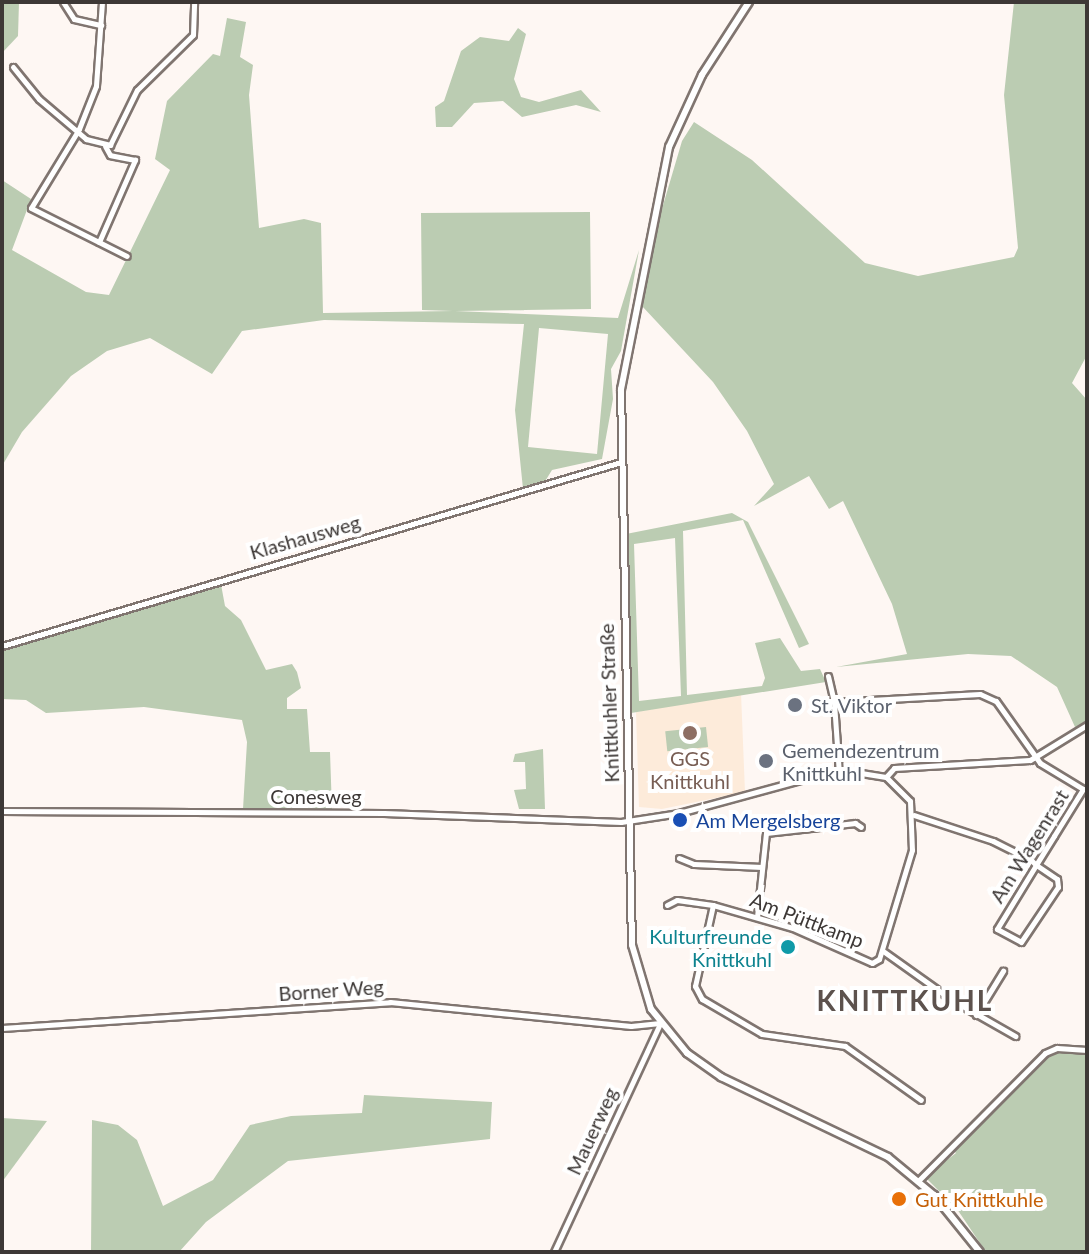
<!DOCTYPE html>
<html>
<head>
<meta charset="utf-8">
<style>
	body { margin:0 }
	#map { position:relative; width:1089px; height:1254px; overflow:hidden; background:#fef7f3; font-family:Lato,sans-serif }
	div>[style] { position:absolute }
	[style*='--x'] { left:calc(var(--x)*1px); top:calc(var(--y)*1px); width:calc(var(--w)*1px); rotate:calc(var(--a)*1deg) }
	.education>* { inset:0; background:#fdebda }
	.green>* { inset:0; background:#bbccb2; transform-origin:0 0 }
	.roads { filter:drop-shadow(2px 0 #807570) drop-shadow(-2px 0 #807570) drop-shadow(0 2px #807570) drop-shadow(0 -2px #807570) }
	.minor>* { height:5px; margin:-2.5px; padding:0 2.5px; transform-origin:2.5px; border-radius:2.5px; background:#fff }
	.tertiary>* { height:6px; margin:-3px; padding:0 3px; transform-origin:3px; border-radius:3px; background:#fff }
	.dots>* { width:22px; height:22px; translate:-50% -50%; box-sizing:border-box; border:4px solid #fff; border-radius:50% }
	span { translate:-50% -50%; white-space:nowrap; text-align:center; line-height:1.15; -webkit-text-stroke:8px #fff; paint-order:stroke }
	.street-label { font-size:20px; color:#3d3836 }
	.worship-label { font-size:20px; color:#5b616d }
	.left { translate:0 -50%; text-align:left }
	.education-label { font-size:20px; color:#785e54 }
	.transit-label { font-size:20px; color:#164399 }
	.culture-label { font-size:20px; color:#0d838f }
	.right { translate:-100% -50%; text-align:right }
	.food-label { font-size:20px; color:#c56008 }
	.district-label { font-size:28px; color:#5d524d; font-weight:700; letter-spacing:2px }
	.frame { position:absolute; inset:0; border:4px solid #3d3836; pointer-events:none }
</style>
</head>
<body>
<div id="map">
	<div class="education">
		<div style="clip-path:polygon(741px 693px,745px 792px,662px 809px,639px 807px,636px 712px)"></div>
	</div>
	<div class="green">
		<div style="clip-path:polygon(2px 2px,19px 2px,18px 36px,2px 53px)"></div>
		<div style="clip-path:polygon(1014px 2px,1087px 2px,1087px 355px,1072px 383px,1087px 400px,1087px 723px,1075px 727px,1057px 687px,1011px 656px,968px 654px,836px 667px,907px 654px,892px 604px,843px 501px,829px 509px,809px 476px,754px 506px,774px 484px,747px 431px,713px 382px,642px 306px,656px 229px,682px 141px,694px 122px,752px 160px,865px 263px,918px 276px,1014px 257px,1018px 248px,1004px 95px)"></div>
		<div style="clip-path:polygon(evenodd,227px 18px,246px 22px,240px 57px,253px 65px,249px 95px,259px 228px,304px 219px,321px 223px,323px 313px,453px 311px,422px 310px,421px 213px,590px 212px,591px 309px,455px 311px,618px 318px,639px 250px,621px 351px,611px 369px,613px 399px,602px 459px,552px 470px,544px 483px,523px 489px,515px 410px,524px 324px,324px 320px,242px 331px,212px 374px,150px 338px,107px 351px,71px 376px,22px 432px,2px 466px,2px 180px,31px 199px,12px 250px,86px 292px,109px 295px,170px 170px,155px 159px,167px 101px,213px 54px,220px 56px,227px 18px,539px 328px,608px 334px,597px 454px,528px 447px,539px 328px)"></div>
		<div style="clip-path:polygon(518px 28px,526px 34px,514px 79px,521px 97px,539px 102px,581px 90px,601px 112px,576px 105px,522px 117px,503px 101px,474px 103px,452px 127px,436px 127px,435px 107px,444px 101px,461px 51px,480px 37px,509px 41px)"></div>
		<div style="clip-path:polygon(evenodd,732px 513px,748px 522px,809px 644px,799px 648px,743px 520px,683px 531px,687px 695px,762px 686px,765px 678px,755px 643px,780px 638px,801px 671px,820px 669px,826px 682px,631px 713px,626px 534px,732px 513px,675px 538px,681px 696px,639px 701px,634px 544px,675px 538px)"></div>
		<div style="clip-path:polygon(220px 579px,225px 606px,241px 620px,266px 670px,292px 664px,297px 672px,301px 688px,287px 698px,287px 709px,307px 709px,310px 752px,330px 752px,332px 810px,243px 809px,247px 742px,242px 720px,144px 707px,46px 713px,26px 700px,2px 699px,2px 646px,55px 635px,112px 612px)"></div>
		<div style="left:706px;top:727px;width:20px;height:41px;rotate:84deg"></div>
		<div style="clip-path:polygon(543px 749px,545px 809px,519px 809px,514px 790px,526px 789px,525px 762px,513px 762px,515px 754px)"></div>
		<div style="clip-path:polygon(1061px 1051px,1087px 1053px,1087px 1252px,986px 1252px,957px 1209px,925px 1177px,956px 1153px,953px 1150px,1047px 1057px)"></div>
		<div style="clip-path:polygon(364px 1095px,492px 1102px,490px 1139px,288px 1161px,206px 1222px,179px 1252px,91px 1252px,92px 1120px,118px 1125px,137px 1140px,163px 1206px,213px 1180px,250px 1125px,291px 1116px,362px 1113px)"></div>
		<div style="clip-path:polygon(2px 1118px,47px 1121px,2px 1182px)"></div>
	</div>
	<div class="roads">
		<div class="minor">
			<div style="--x:63;--y:2;--w:20;--a:57"></div>
			<div style="--x:74;--y:19;--w:28;--a:13"></div>
			<div style="--x:102;--y:2;--w:84;--a:94.1"></div>
			<div style="--x:96;--y:86;--w:46;--a:111.6"></div>
			<div style="--x:79;--y:129;--w:92;--a:121.3"></div>
			<div style="--x:31;--y:208;--w:107;--a:26.6"></div>
			<div style="--x:13;--y:67;--w:41;--a:50.9"></div>
			<div style="--x:39;--y:99;--w:62;--a:40.4"></div>
			<div style="--x:86;--y:139;--w:25;--a:14"></div>
			<div style="--x:110;--y:145;--w:61;--a:-63.9"></div>
			<div style="--x:137;--y:90;--w:78;--a:-44.5"></div>
			<div style="--x:193;--y:35;--w:33;--a:-88"></div>
			<div style="--x:99;--y:242;--w:90;--a:-66.3"></div>
			<div style="--x:135;--y:160;--w:25;--a:-169"></div>
			<div style="--x:110;--y:155;--w:10;--a:-119"></div>
			<div style="--x:2;--y:646;--w:643;--a:-16.55"></div>
			<div style="--x:828;--y:676;--w:27;--a:77"></div>
			<div style="--x:839;--y:774;--w:72;--a:-94"></div>
			<div style="--x:834;--y:702;--w:146;--a:-3.1"></div>
			<div style="--x:980;--y:694;--w:17;--a:24"></div>
			<div style="--x:996;--y:701;--w:76;--a:54.6"></div>
			<div style="--x:1040;--y:763;--w:50;--a:31.2"></div>
			<div style="--x:1083;--y:789;--w:55;--a:121.7"></div>
			<div style="--x:1054;--y:836;--w:34;--a:122"></div>
			<div style="--x:1036;--y:865;--w:75;--a:121.4"></div>
			<div style="--x:997;--y:929;--w:27;--a:28"></div>
			<div style="--x:1021;--y:942;--w:66;--a:-56.1"></div>
			<div style="--x:1058;--y:887;--w:8;--a:-97"></div>
			<div style="--x:1057;--y:879;--w:25;--a:-146"></div>
			<div style="--x:1036;--y:865;--w:7;--a:-135"></div>
			<div style="--x:1031;--y:860;--w:42;--a:-153.4"></div>
			<div style="--x:993;--y:841;--w:83;--a:-161.8"></div>
			<div style="--x:886;--y:777;--w:12;--a:-48"></div>
			<div style="--x:894;--y:768;--w:136;--a:-3.4"></div>
			<div style="--x:1030;--y:760;--w:67;--a:-31.6"></div>
			<div style="--x:2;--y:811;--w:382;--a:0.3"></div>
			<div style="--x:384;--y:813;--w:237;--a:2.2"></div>
			<div style="--x:621;--y:822;--w:59;--a:-8.8"></div>
			<div style="--x:679;--y:813;--w:134;--a:-15.2"></div>
			<div style="--x:808;--y:778;--w:53;--a:-5.4"></div>
			<div style="--x:861;--y:773;--w:25;--a:9"></div>
			<div style="--x:886;--y:777;--w:34;--a:45"></div>
			<div style="--x:910;--y:801;--w:49;--a:87.7"></div>
			<div style="--x:912;--y:850;--w:114;--a:106.8"></div>
			<div style="--x:879;--y:959;--w:8;--a:150"></div>
			<div style="--x:872;--y:963;--w:86;--a:-156.1"></div>
			<div style="--x:793;--y:928;--w:83;--a:-164"></div>
			<div style="--x:679;--y:858;--w:16;--a:22"></div>
			<div style="--x:694;--y:864;--w:68;--a:2.5"></div>
			<div style="--x:667;--y:905;--w:11;--a:-27"></div>
			<div style="--x:677;--y:900;--w:36;--a:8"></div>
			<div style="--x:713;--y:905;--w:83;--a:102.5"></div>
			<div style="--x:695;--y:986;--w:15;--a:62"></div>
			<div style="--x:702;--y:999;--w:69;--a:30.3"></div>
			<div style="--x:762;--y:1034;--w:84;--a:8.2"></div>
			<div style="--x:845;--y:1046;--w:93;--a:35.4"></div>
			<div style="--x:757;--y:917;--w:84;--a:-83.9"></div>
			<div style="--x:766;--y:833;--w:90;--a:-6.4"></div>
			<div style="--x:855;--y:823;--w:7;--a:34"></div>
			<div style="--x:883;--y:951;--w:85;--a:35.4"></div>
			<div style="--x:952;--y:1000;--w:73;--a:29.7"></div>
			<div style="--x:976;--y:1015;--w:52;--a:-58.5"></div>
			<div style="--x:2;--y:1028;--w:389;--a:-3.8"></div>
			<div style="--x:390;--y:1002;--w:242;--a:5.7"></div>
			<div style="--x:631;--y:1026;--w:29;--a:-6"></div>
			<div style="--x:918;--y:1181;--w:180;--a:-45.2"></div>
			<div style="--x:1045;--y:1053;--w:13;--a:-23"></div>
			<div style="--x:1057;--y:1048;--w:30;--a:4"></div>
			<div style="--x:554;--y:1252;--w:251;--a:-65.1"></div>
		</div>
		<div class="tertiary">
			<div style="--x:749;--y:2;--w:87;--a:122.8"></div>
			<div style="--x:702;--y:75;--w:79;--a:114.6"></div>
			<div style="--x:669;--y:147;--w:247;--a:101.2"></div>
			<div style="--x:621;--y:389;--w:556;--a:88.87"></div>
			<div style="--x:632;--y:945;--w:67;--a:73.5"></div>
			<div style="--x:651;--y:1009;--w:57;--a:50.7"></div>
			<div style="--x:687;--y:1053;--w:42;--a:35.2"></div>
			<div style="--x:721;--y:1077;--w:185;--a:25.6"></div>
			<div style="--x:888;--y:1157;--w:60;--a:39.6"></div>
			<div style="--x:934;--y:1195;--w:73;--a:51.1"></div>
		</div>
	</div>
	<div class="dots">
		<div style="left:795px;top:705px;background:#6b7280"></div>
		<div style="left:690px;top:733px;background:#8d6e63"></div>
		<div style="left:766px;top:761px;background:#6b7280"></div>
		<div style="left:680px;top:820px;background:#1a4fb4"></div>
		<div style="left:788px;top:947px;background:#0f9aa8"></div>
		<div style="left:899px;top:1199px;background:#e8710a"></div>
	</div>
	<div class="street-label">
		<span style="left:305px;top:537px;rotate:-16deg">Klashausweg</span>
		<span style="left:609px;top:703px;rotate:-92deg">Knittkuhler Straße</span>
		<span style="left:316px;top:796px">Conesweg</span>
		<span style="left:1029px;top:846px;rotate:-58deg">Am Wagenrast</span>
		<span style="left:807px;top:920px;rotate:21deg">Am Püttkamp</span>
		<span style="left:331px;top:990px;rotate:-4deg">Borner Weg</span>
		<span style="left:592px;top:1131px;rotate:-65deg">Mauerweg</span>
	</div>
	<div class="worship-label">
		<span class="left" style="left:811px;top:705px">St. Viktor</span>
		<span class="left" style="left:782px;top:762px">Gemendezentrum<br>Knittkuhl</span>
	</div>
	<div class="education-label">
		<span style="left:690px;top:770px">GGS<br>Knittkuhl</span>
	</div>
	<div class="transit-label">
		<span class="left" style="left:696px;top:820px">Am Mergelsberg</span>
	</div>
	<div class="culture-label">
		<span class="right" style="left:772px;top:948px">Kulturfreunde<br>Knittkuhl</span>
	</div>
	<div class="food-label">
		<span class="left" style="left:915px;top:1199px">Gut Knittkuhle</span>
	</div>
	<div class="district-label">
		<span style="left:905px;top:1000px">KNITTKUHL</span>
	</div>
	<div class="frame"></div>
</div>
</body>
</html>
